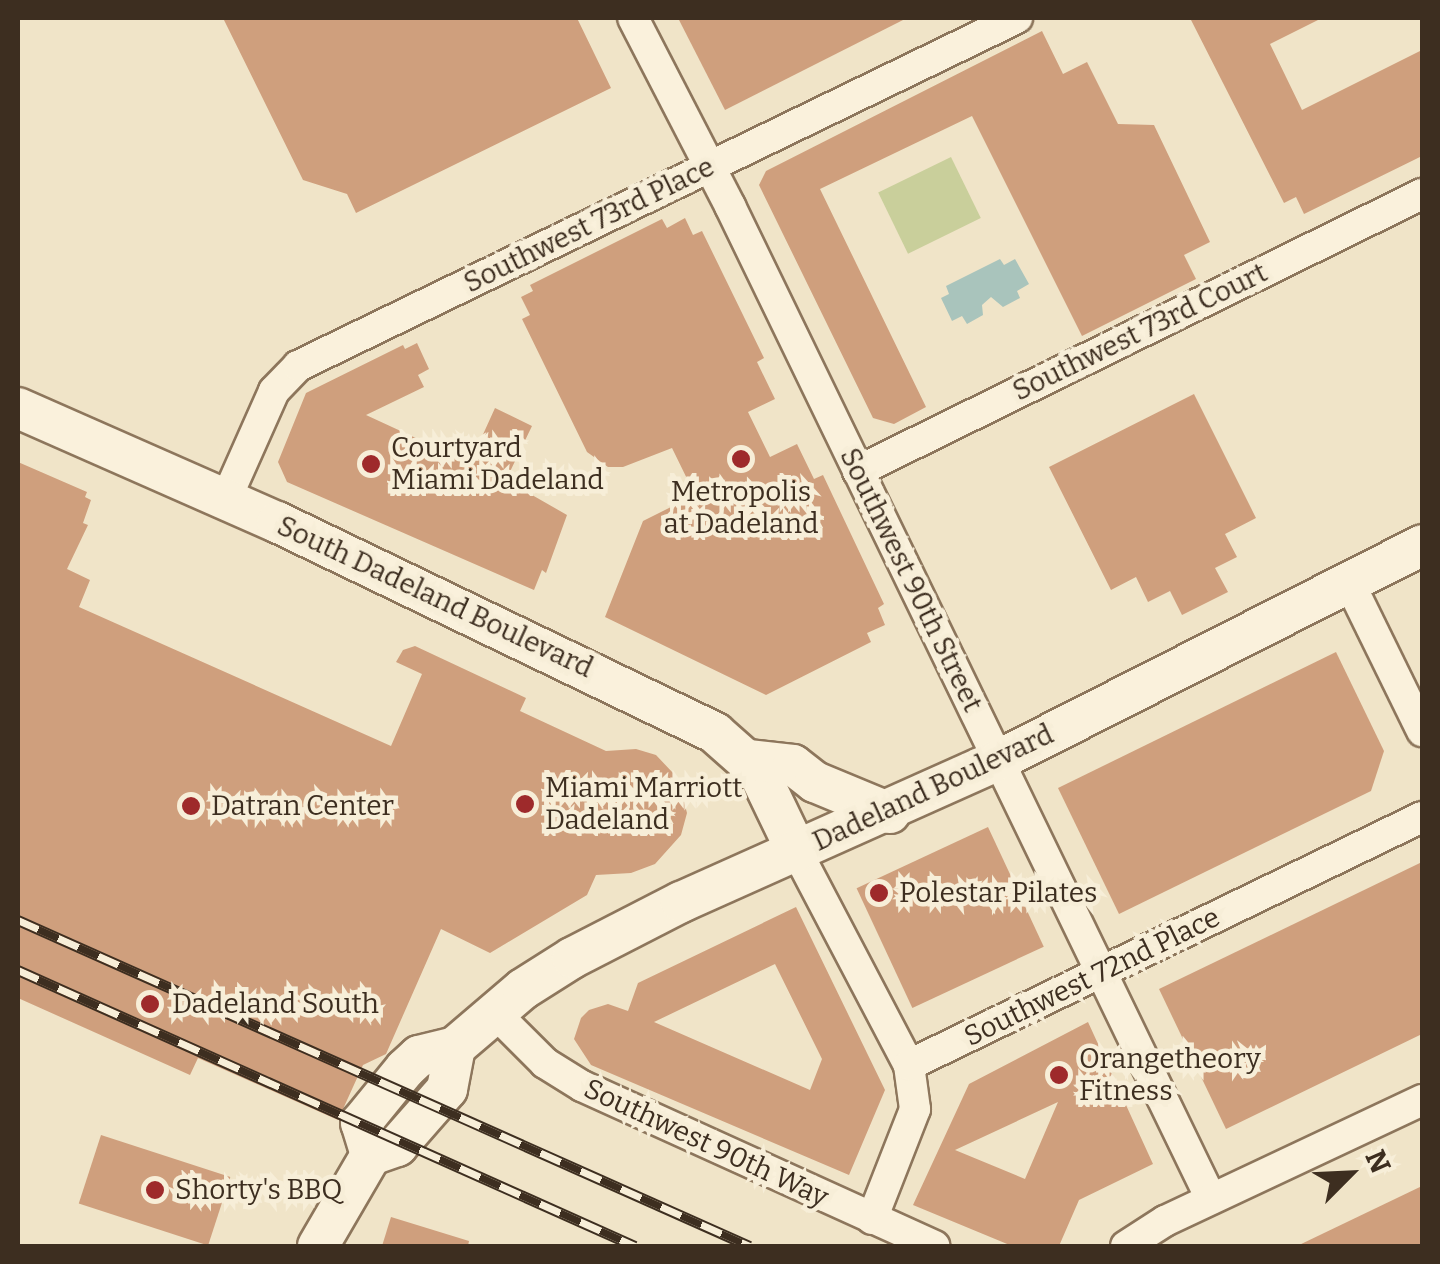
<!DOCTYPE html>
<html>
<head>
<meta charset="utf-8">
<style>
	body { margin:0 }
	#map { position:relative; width:1440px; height:1264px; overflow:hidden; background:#f0e4c8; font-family:Bitter,serif }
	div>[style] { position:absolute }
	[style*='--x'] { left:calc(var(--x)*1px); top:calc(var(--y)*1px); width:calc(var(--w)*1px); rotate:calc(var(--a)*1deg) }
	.green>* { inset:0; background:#c9cf9b; transform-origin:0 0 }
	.water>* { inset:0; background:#a9c4bc }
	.building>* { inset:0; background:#cf9f7d; transform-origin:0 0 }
	.roads { filter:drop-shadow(2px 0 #8d765c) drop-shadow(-2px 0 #8d765c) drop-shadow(0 2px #8d765c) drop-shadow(0 -2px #8d765c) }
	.minor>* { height:30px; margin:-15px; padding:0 15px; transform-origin:15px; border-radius:15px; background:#faf1dc }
	.tertiary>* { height:40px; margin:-20px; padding:0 20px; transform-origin:20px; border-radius:20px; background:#faf1dc }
	.rail>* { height:11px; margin-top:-5.5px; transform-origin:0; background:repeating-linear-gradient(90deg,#f7eed8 0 22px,#3d2e20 0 44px); box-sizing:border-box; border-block:2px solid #3d2e20 }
	.dots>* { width:28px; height:28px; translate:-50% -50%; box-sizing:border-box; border:5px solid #f7eed8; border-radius:50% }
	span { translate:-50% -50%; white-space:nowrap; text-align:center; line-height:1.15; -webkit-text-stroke:9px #f7eed8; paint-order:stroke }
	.street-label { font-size:28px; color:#3d2e20 }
	.poi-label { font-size:28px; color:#3d2e20 }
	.left { translate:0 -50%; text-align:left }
	.frame { position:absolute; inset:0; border:20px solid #3d2e20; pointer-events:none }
	.north { position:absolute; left:1300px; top:1124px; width:100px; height:100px; -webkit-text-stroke:8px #f7eed8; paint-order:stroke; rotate:66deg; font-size:28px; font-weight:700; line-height:40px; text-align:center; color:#3d2e20 }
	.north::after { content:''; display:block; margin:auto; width:35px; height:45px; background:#3d2e20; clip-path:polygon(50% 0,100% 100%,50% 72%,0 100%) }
</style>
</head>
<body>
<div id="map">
	<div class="green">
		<div style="left:951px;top:157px;width:68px;height:81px;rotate:64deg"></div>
	</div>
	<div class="water">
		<div style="clip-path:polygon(1000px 259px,1004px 265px,1015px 259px,1029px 284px,1017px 291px,1020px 298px,1003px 307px,991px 297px,982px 305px,983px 315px,967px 324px,962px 316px,952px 321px,941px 298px,949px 294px,946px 286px)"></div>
	</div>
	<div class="building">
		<div style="clip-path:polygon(223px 18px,577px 18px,611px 88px,356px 213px,347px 194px,303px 180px)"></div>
		<div style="clip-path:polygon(678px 18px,907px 18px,725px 110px)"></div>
		<div style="clip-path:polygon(1190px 18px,1322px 18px,1270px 44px,1302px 110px,1422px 50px,1422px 156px,1304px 214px,1296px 197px,1284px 203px)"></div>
		<div style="clip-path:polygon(1042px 31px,1063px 74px,1087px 62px,1118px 124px,1154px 125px,1210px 242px,1184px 255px,1196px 279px,1082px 336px,972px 116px,820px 189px,926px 407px,894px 424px,873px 418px,759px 185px,766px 171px)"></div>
		<div style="clip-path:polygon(685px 218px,693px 235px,702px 231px,764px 358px,757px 362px,775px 399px,748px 412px,770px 457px,797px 444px,814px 479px,823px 475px,884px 604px,878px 608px,885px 625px,867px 633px,871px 642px,766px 695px,605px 617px,643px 521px,695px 495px,672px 448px,623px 467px,608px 467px,587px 452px,522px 319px,530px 315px,521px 297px,533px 291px,530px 285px,662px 219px,667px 228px)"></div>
		<div style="clip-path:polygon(417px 343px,429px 369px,418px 375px,424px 387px,366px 415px,470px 463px,495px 408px,532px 426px,506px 480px,567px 515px,546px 573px,542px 570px,534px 590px,287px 482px,278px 462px,306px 393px,403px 345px,405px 349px)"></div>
		<div style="clip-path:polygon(1194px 394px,1256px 518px,1225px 534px,1237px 557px,1215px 568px,1228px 592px,1182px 615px,1170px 591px,1148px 602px,1136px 577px,1111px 590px,1049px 467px)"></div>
		<div style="clip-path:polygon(18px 462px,87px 492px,85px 497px,91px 500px,83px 523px,88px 525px,67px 569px,90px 580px,79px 607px,391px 746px,422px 674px,396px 662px,403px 650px,415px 646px,526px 698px,520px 711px,606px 751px,636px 749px,656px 755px,673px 773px,682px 794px,687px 813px,681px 835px,655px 864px,631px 873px,596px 875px,587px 895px,490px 953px,441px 929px,386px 1054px,363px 1065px,338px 1120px,198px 1058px,190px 1075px,18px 998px)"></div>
		<div style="clip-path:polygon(1336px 652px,1384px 751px,1371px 791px,1119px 914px,1058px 788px)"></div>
		<div style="left:988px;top:827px;width:132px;height:145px;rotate:65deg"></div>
		<div style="clip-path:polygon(1422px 862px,1422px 1034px,1226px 1129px,1159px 989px)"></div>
		<div style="clip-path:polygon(evenodd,796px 907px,885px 1090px,849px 1175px,591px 1065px,574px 1039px,581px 1018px,589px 1010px,608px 1004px,628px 1011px,638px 983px,796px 907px,775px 964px,822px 1059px,810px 1090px,654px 1022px,775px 964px)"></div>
		<div style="clip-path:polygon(evenodd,1088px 1022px,1153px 1164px,1079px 1200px,1059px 1246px,1012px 1246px,913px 1205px,969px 1084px,1088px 1022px,1058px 1102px,1025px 1179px,955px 1150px,1058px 1102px)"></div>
		<div style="left:101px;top:1135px;width:136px;height:72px;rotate:18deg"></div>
		<div style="clip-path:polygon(1422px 1186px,1422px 1246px,1297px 1246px)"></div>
		<div style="clip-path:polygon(391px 1217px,469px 1241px,468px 1246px,382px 1246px)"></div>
	</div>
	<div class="roads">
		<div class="minor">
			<div style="--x:633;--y:18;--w:212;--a:62.7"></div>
			<div style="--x:730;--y:206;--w:1103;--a:64.15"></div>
			<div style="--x:858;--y:471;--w:628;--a:-26.16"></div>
			<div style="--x:226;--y:499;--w:118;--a:-66"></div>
			<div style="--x:274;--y:391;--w:35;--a:-46"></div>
			<div style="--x:298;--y:366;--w:799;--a:-25.83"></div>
			<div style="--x:1350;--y:584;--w:164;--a:63.9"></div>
			<div style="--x:797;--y:852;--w:241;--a:62.3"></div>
			<div style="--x:495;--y:1013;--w:71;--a:45"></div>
			<div style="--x:545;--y:1063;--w:44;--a:31.9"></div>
			<div style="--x:582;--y:1086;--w:387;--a:24.4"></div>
			<div style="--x:872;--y:1219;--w:118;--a:-68.6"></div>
			<div style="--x:915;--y:1109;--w:44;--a:-97.8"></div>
			<div style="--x:909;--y:1065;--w:570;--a:-25.8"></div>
			<div style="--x:1126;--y:1246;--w:46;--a:-32.7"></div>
			<div style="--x:1165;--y:1221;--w:284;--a:-25.2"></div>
		</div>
		<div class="tertiary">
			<div style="--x:18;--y:408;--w:283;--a:23.8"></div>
			<div style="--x:277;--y:522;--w:486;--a:25.7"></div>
			<div style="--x:715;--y:733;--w:57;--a:41.5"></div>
			<div style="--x:758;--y:771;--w:90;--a:64.3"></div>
			<div style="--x:750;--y:760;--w:43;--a:6.6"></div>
			<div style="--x:793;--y:765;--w:28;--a:38"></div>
			<div style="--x:815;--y:782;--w:81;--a:22.5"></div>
			<div style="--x:371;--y:1155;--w:34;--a:-107"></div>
			<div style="--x:361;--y:1123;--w:70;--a:-50.8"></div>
			<div style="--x:405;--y:1069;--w:19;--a:-43"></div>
			<div style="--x:419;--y:1056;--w:37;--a:-14"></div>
			<div style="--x:455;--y:1047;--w:89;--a:-40.5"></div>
			<div style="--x:523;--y:989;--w:58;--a:-32.3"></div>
			<div style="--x:572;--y:958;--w:123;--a:-27.2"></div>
			<div style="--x:681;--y:902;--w:348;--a:-24.1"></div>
			<div style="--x:999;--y:760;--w:475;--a:-26.9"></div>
			<div style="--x:318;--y:1246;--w:105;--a:-59.8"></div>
			<div style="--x:371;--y:1155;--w:28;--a:-19"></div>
			<div style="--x:397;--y:1146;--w:76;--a:-48.7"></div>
			<div style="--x:447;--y:1089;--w:43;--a:-79.2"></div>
		</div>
	</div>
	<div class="rail">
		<div style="--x:18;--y:920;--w:801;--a:24.01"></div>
		<div style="--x:18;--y:970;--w:676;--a:24.1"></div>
	</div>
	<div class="dots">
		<div style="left:741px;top:459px;background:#9e2a2b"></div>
		<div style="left:371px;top:464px;background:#9e2a2b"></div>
		<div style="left:525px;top:804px;background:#9e2a2b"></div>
		<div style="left:191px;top:806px;background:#9e2a2b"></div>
		<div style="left:879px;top:893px;background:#9e2a2b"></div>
		<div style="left:150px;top:1004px;background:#9e2a2b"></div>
		<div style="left:1059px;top:1075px;background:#9e2a2b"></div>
		<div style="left:155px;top:1190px;background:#9e2a2b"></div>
	</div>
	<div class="street-label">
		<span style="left:589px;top:225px;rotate:-26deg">Southwest 73rd Place</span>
		<span style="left:1140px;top:332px;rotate:-26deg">Southwest 73rd Court</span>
		<span style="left:911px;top:580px;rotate:64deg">Southwest 90th Street</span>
		<span style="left:435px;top:597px;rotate:25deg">South Dadeland Boulevard</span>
		<span style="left:933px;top:788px;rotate:-25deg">Dadeland Boulevard</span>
		<span style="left:1092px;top:977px;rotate:-26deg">Southwest 72nd Place</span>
		<span style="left:706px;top:1143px;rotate:25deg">Southwest 90th Way</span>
	</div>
	<div class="poi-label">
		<span class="left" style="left:391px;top:464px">Courtyard<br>Miami Dadeland</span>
		<span style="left:741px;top:508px">Metropolis<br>at Dadeland</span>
		<span class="left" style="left:545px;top:804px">Miami Marriott<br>Dadeland</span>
		<span class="left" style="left:211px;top:806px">Datran Center</span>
		<span class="left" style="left:899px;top:893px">Polestar Pilates</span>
		<span class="left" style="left:172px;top:1004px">Dadeland South</span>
		<span class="left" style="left:1079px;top:1075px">Orangetheory<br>Fitness</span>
		<span class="left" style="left:175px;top:1190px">Shorty's BBQ</span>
	</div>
	<div class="frame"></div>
	<div class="north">N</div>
</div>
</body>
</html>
